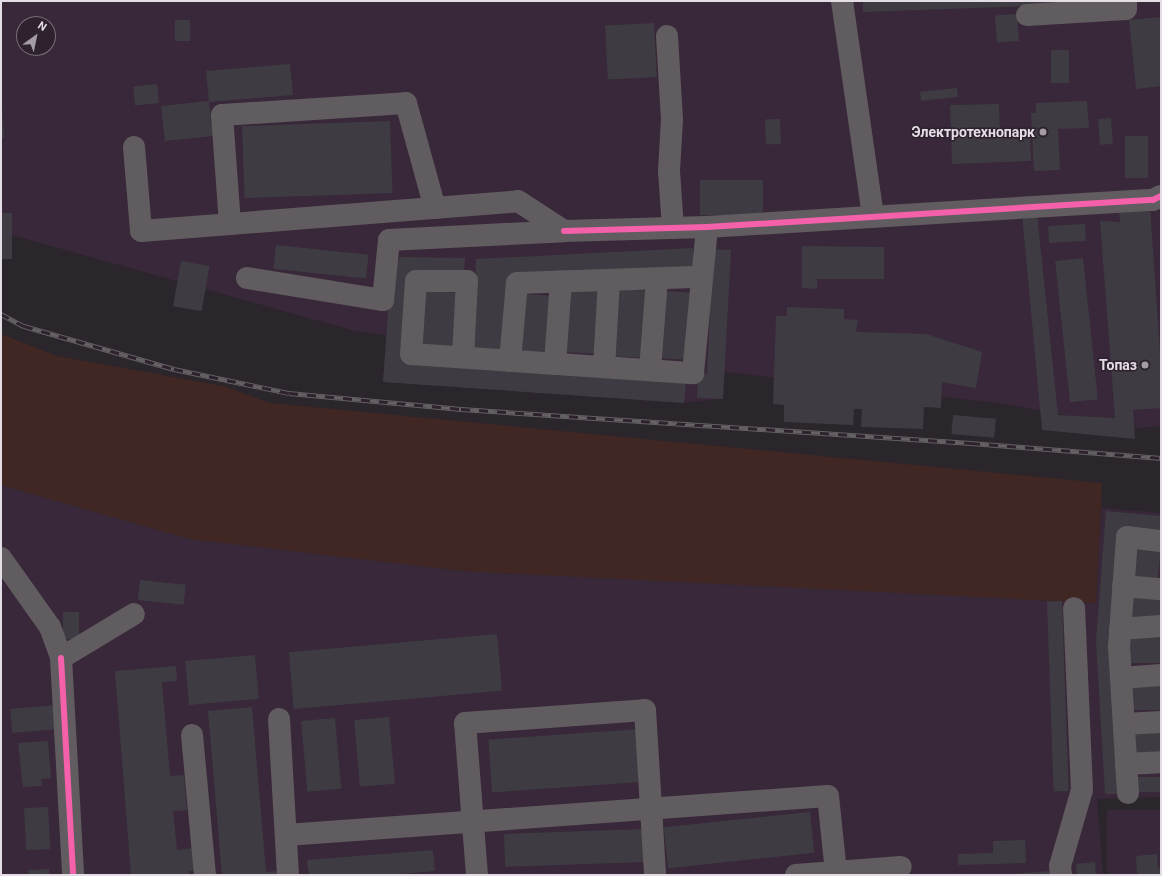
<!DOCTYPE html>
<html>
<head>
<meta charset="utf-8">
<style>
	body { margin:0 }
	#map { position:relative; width:1162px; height:876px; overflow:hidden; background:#2b252c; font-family:Roboto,sans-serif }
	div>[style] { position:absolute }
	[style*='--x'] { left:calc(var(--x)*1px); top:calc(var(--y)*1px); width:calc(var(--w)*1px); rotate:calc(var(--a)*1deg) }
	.built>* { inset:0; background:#382839; transform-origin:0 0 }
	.green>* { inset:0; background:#412723 }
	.building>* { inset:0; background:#3e3c42; transform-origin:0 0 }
	.minor>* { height:22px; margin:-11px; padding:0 11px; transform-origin:11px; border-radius:11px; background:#615c5f }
	.rail>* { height:4.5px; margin-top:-2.25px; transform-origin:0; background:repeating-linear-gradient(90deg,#2e222f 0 9px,#646063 0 18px); box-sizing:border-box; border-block:1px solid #646063 }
	.cycleway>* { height:6px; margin:-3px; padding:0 3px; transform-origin:3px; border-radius:3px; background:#f560ab }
	.dots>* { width:11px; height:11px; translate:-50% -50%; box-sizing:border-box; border:2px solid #2e222f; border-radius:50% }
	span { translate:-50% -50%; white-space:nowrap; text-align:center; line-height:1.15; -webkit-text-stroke:3px #2e222f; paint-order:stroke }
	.poi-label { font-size:14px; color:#e5dde6; font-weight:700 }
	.right { translate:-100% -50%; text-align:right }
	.frame { position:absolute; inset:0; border:2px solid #e5dde6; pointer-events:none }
	.north { position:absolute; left:16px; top:16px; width:40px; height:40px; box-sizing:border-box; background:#2e222f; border:1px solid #776d78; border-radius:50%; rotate:33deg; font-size:11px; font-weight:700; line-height:16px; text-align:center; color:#e5dde6 }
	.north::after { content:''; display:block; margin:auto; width:14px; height:18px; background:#a49da5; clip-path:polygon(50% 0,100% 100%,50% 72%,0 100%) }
</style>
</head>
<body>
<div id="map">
	<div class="built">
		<div style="clip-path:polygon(evenodd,1px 1px,1161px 1px,1161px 426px,1140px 428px,998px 403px,725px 372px,723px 399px,684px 403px,383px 382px,386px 335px,355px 331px,1px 232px,1px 1px,24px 24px,48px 24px,48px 48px,24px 48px,24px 24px)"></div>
		<div style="clip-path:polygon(1px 485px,190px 539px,463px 571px,1096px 603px,1101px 508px,1161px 513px,1161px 797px,1097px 799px,1103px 875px,1px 875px)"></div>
		<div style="left:1161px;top:810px;width:65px;height:54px;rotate:90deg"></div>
	</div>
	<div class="green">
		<div style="clip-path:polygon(1px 334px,57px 356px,223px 386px,270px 403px,1102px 483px,1096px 603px,463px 571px,190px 539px,1px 485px)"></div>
	</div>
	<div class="building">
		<div style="clip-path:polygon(863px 1px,1116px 1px,1116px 3px,863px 12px)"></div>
		<div style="left:1017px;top:14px;width:27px;height:22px;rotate:86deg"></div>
		<div style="clip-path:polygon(1161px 17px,1161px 86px,1136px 89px,1129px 20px)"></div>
		<div style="left:175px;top:20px;width:15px;height:21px"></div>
		<div style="left:654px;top:23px;width:54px;height:49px;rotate:87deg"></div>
		<div style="left:1051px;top:50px;width:18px;height:33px"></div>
		<div style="clip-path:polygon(290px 64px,293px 95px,209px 102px,213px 136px,165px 141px,161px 106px,209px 101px,206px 71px)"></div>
		<div style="left:157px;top:84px;width:19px;height:24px;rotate:84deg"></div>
		<div style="left:957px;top:88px;width:9px;height:37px;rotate:84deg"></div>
		<div style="clip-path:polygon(1087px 101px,1089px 128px,1058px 129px,1060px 170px,1034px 171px,1031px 113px,1036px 113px,1036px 103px)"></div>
		<div style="clip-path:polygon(999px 104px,1000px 135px,1030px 134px,1031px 161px,952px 164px,950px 105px)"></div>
		<div style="clip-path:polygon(1px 105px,2px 105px,4px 138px,1px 138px)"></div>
		<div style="left:1111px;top:118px;width:26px;height:13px;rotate:86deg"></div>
		<div style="left:780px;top:119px;width:25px;height:15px;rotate:88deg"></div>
		<div style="left:390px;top:121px;width:72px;height:148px;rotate:88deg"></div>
		<div style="left:1125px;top:136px;width:23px;height:42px"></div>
		<div style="left:700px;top:180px;width:63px;height:35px"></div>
		<div style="clip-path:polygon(1150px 208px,1161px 366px,1161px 408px,1133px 410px,1135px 439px,1042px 430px,1022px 214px,1037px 214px,1058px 415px,1115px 418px,1100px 221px,1120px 222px,1119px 211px)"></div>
		<div style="left:1px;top:213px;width:11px;height:46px"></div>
		<div style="left:1085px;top:224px;width:17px;height:37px;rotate:87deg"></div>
		<div style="left:276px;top:245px;width:93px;height:24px;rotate:6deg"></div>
		<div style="clip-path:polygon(802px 246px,884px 247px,884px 279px,817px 279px,817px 289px,802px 288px)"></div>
		<div style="clip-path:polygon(693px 248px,693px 267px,510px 276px,505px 355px,473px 352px,476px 259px)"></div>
		<div style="clip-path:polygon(713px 249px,731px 250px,723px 399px,697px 398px,698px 374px,707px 374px)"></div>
		<div style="clip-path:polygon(400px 257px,465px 258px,464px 273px,410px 272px,404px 363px,686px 382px,684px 403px,383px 382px,391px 271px)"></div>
		<div style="left:1083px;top:258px;width:142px;height:28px;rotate:84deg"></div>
		<div style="left:181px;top:261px;width:29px;height:46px;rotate:10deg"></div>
		<div style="left:567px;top:285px;width:33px;height:67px;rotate:3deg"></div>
		<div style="left:614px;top:289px;width:33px;height:67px;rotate:3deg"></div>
		<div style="left:424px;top:290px;width:37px;height:57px;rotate:5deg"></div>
		<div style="left:660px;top:291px;width:33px;height:67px;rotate:3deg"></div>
		<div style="left:521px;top:294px;width:33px;height:59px;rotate:3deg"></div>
		<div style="clip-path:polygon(787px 307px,844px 309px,844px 319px,858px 320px,856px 332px,926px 334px,982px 352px,976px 388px,942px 382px,941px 408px,924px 407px,923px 429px,861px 427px,862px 409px,854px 409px,853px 425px,784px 422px,784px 405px,773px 404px,776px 316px,787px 316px)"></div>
		<div style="left:953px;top:415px;width:43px;height:19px;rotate:5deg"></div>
		<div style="clip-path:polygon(1106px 511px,1161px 516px,1161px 532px,1119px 529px,1111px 646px,1121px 794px,1105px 794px,1096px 641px)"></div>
		<div style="left:1133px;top:547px;width:28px;height:29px;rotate:6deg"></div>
		<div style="left:140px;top:580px;width:46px;height:20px;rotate:6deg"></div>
		<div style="clip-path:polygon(1129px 595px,1161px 596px,1161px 617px,1129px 620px)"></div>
		<div style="left:1062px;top:601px;width:190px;height:15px;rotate:88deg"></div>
		<div style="left:63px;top:612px;width:16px;height:27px"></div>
		<div style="left:497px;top:634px;width:57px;height:209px;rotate:85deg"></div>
		<div style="left:1161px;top:634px;width:29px;height:34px;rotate:90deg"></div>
		<div style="left:255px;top:655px;width:44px;height:70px;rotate:85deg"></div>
		<div style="clip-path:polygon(176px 666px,177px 681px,162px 682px,170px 776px,184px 775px,187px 810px,173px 811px,177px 850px,194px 848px,195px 871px,189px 871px,189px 875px,131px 875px,115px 671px)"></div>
		<div style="left:1161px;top:682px;width:28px;height:33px;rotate:90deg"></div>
		<div style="left:56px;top:705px;width:24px;height:46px;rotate:85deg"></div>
		<div style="clip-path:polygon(252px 707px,266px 872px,279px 871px,279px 875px,222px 875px,208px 711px)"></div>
		<div style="left:389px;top:717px;width:67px;height:35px;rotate:85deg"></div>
		<div style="left:335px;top:718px;width:71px;height:34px;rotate:85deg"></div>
		<div style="left:1161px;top:728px;width:29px;height:29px;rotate:90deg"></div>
		<div style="left:640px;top:729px;width:53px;height:152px;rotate:86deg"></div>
		<div style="clip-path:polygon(48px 741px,51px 778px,41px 779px,42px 786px,23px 787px,18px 743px)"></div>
		<div style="left:1161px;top:777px;width:15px;height:26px;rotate:90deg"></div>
		<div style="left:48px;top:807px;width:42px;height:24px;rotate:87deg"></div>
		<div style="left:810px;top:812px;width:41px;height:147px;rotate:84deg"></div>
		<div style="left:644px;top:829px;width:33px;height:140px;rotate:88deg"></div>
		<div style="clip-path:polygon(1025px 840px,1026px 863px,958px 865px,958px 854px,993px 853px,993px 841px)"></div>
		<div style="clip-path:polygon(433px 850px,435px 871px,392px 875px,309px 875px,307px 860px)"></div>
		<div style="clip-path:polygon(1157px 854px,1158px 868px,1161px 867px,1161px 875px,1137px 875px,1136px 856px)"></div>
		<div style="clip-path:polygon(1095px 862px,1096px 875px,1077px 875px,1076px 864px)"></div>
		<div style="clip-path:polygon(49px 869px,49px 875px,29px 875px,28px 870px)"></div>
		<div style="clip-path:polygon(1050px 871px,1050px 875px,1013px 875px,1013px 874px)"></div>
	</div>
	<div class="minor">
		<div style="--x:842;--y:1;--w:218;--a:81.8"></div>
		<div style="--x:1027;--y:15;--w:99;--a:-3.5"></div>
		<div style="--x:1126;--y:9;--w:8;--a:-90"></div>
		<div style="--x:667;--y:36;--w:83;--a:86.6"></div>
		<div style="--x:672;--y:119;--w:52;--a:93.3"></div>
		<div style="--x:669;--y:171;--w:57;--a:86"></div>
		<div style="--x:134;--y:147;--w:84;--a:85.2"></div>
		<div style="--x:141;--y:231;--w:378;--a:-4.5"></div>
		<div style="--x:518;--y:201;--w:55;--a:33.1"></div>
		<div style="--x:230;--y:224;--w:109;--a:-94.2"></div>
		<div style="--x:222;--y:115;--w:184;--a:-3.7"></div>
		<div style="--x:406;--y:103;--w:109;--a:74.6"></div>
		<div style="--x:247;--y:278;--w:138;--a:9.2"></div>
		<div style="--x:383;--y:300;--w:60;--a:-84.3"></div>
		<div style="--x:389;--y:240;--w:175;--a:-2.9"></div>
		<div style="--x:564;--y:231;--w:143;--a:-1.6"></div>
		<div style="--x:707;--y:227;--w:447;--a:-3.5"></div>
		<div style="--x:1153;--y:200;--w:9;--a:-27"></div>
		<div style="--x:463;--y:357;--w:76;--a:-87"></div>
		<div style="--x:467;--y:281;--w:51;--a:180"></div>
		<div style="--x:416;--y:281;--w:73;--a:93.9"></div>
		<div style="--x:411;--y:354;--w:283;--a:3.9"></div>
		<div style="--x:693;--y:373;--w:147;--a:-84.5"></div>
		<div style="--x:510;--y:361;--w:78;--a:-84.9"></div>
		<div style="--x:517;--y:283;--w:185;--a:-1.9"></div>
		<div style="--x:555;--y:364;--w:83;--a:-85.9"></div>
		<div style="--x:604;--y:367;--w:87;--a:-86.7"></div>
		<div style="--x:650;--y:370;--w:91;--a:-85.6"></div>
		<div style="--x:1;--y:558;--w:85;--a:54.6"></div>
		<div style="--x:50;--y:627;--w:33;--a:70"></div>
		<div style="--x:61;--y:658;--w:85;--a:-31.1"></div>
		<div style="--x:1123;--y:586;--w:38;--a:5"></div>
		<div style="--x:1120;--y:629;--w:41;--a:-4.2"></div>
		<div style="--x:61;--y:658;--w:217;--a:86.8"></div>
		<div style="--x:1121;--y:678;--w:40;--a:-4.3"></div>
		<div style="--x:279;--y:719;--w:156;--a:86.7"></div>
		<div style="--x:1124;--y:724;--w:37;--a:-3"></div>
		<div style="--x:192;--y:735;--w:141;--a:84.7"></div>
		<div style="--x:1126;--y:764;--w:35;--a:-3"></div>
		<div style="--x:1128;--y:793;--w:146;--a:-93.5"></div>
		<div style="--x:1119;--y:647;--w:110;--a:-85.8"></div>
		<div style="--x:1127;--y:537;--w:34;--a:7"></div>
		<div style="--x:286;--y:835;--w:543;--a:-4.12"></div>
		<div style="--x:828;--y:796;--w:76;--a:84"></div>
		<div style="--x:477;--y:875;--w:152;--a:-94.5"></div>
		<div style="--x:465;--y:723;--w:180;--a:-4.1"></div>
		<div style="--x:645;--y:710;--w:165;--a:86.5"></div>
		<div style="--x:796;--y:875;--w:105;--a:-4.4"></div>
		<div style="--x:1061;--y:875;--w:9;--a:-96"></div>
		<div style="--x:1060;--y:866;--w:79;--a:-73.9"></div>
		<div style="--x:1082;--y:790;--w:182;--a:-92.5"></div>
	</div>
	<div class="rail">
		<div style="--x:1;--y:314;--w:26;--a:28"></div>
		<div style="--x:24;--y:326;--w:156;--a:16"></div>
		<div style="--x:174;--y:369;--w:117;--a:11.8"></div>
		<div style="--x:289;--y:393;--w:173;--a:5.3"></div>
		<div style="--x:461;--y:409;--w:511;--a:3.81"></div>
		<div style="--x:971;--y:443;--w:191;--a:4.5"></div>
	</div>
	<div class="cycleway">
		<div style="--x:564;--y:231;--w:143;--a:-1.6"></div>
		<div style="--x:707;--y:227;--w:447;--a:-3.5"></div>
		<div style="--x:1153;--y:200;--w:9;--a:-27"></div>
		<div style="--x:61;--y:658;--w:217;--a:86.8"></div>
	</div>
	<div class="dots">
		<div style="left:1043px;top:132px;background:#a49da5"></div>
		<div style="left:1145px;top:365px;background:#a49da5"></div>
	</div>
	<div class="poi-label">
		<span class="right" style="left:1035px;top:132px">Электротехнопарк</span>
		<span class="right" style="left:1137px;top:365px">Топаз</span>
	</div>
	<div class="frame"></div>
	<div class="north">N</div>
</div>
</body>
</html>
